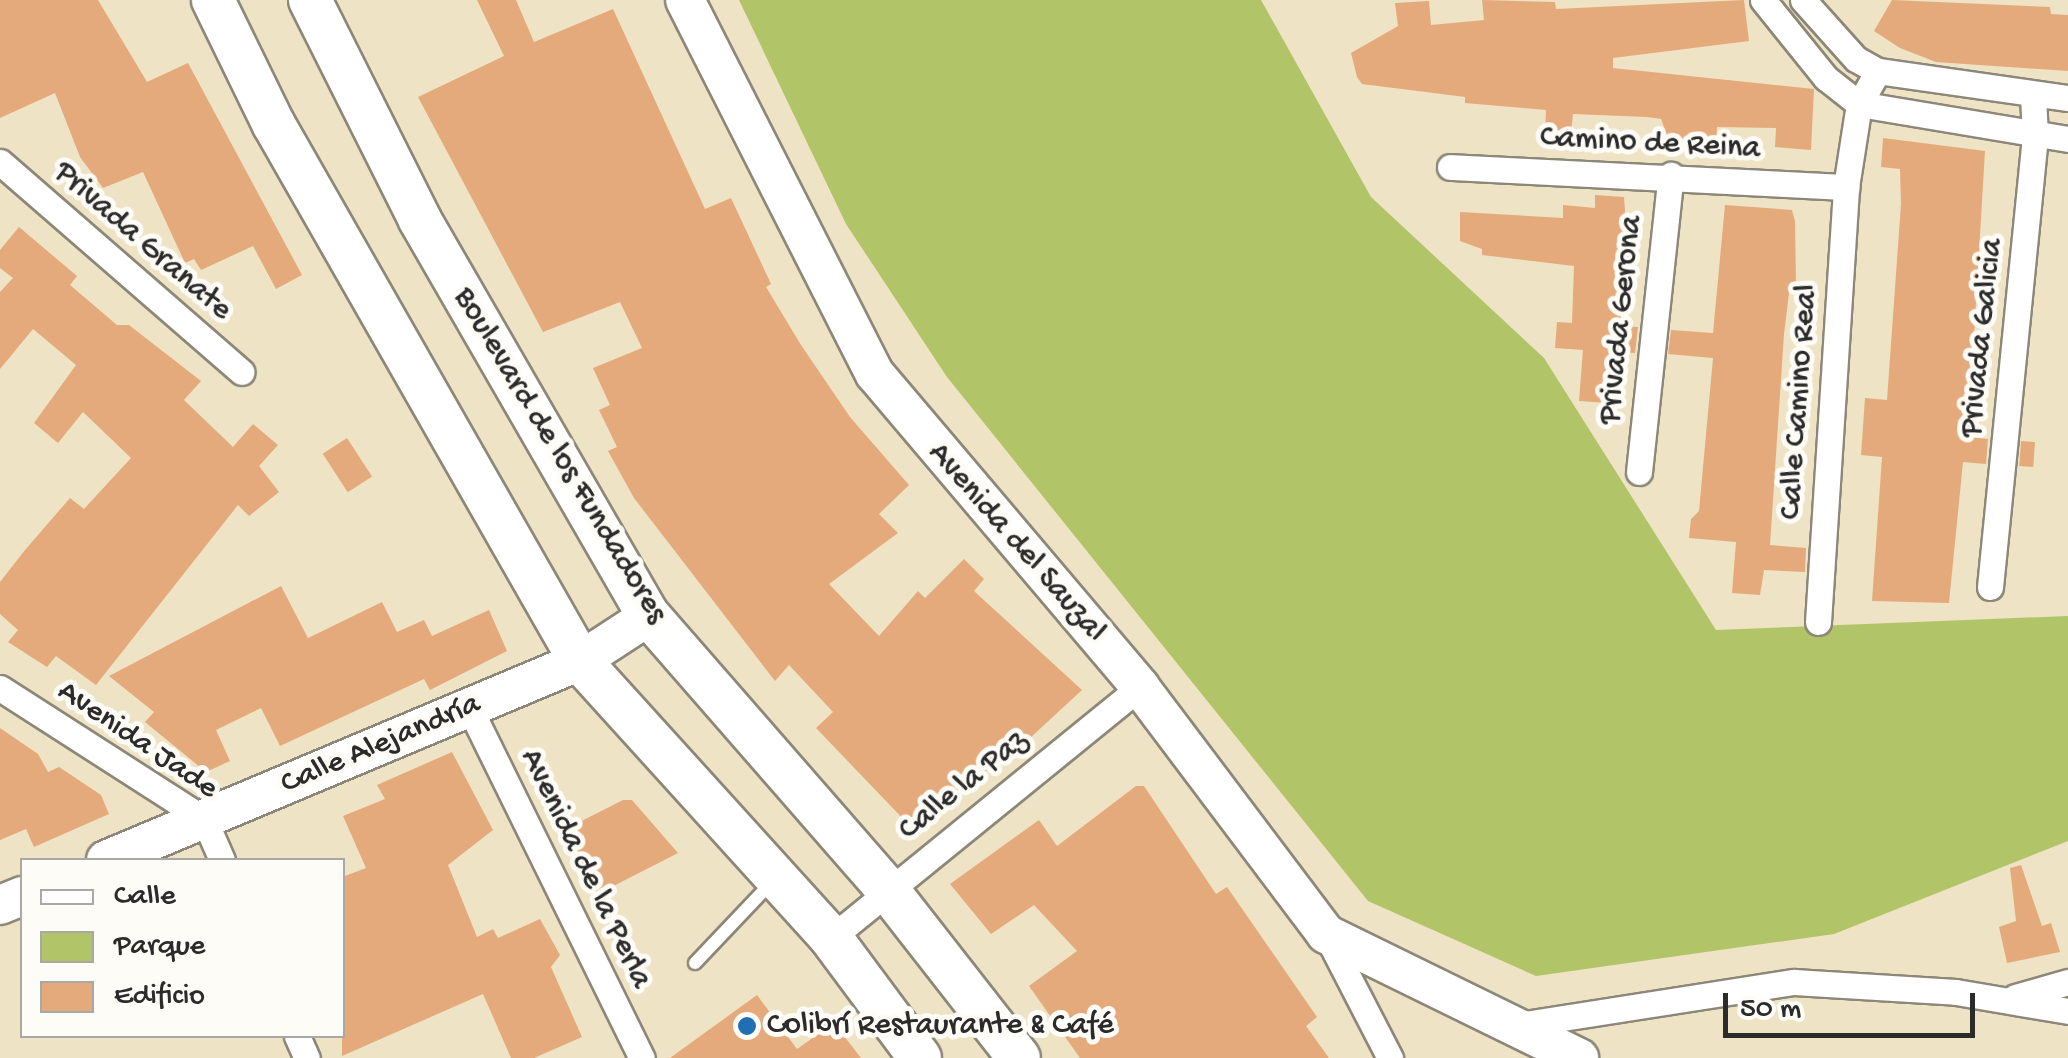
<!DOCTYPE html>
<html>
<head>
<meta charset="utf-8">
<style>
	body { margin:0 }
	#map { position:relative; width:2068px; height:1058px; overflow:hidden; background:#eee3c4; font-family:"Gochi Hand",sans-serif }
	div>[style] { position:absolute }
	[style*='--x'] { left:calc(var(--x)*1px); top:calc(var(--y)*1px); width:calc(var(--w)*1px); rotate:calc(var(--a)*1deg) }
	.green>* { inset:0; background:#b1c467 }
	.building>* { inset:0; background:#e5aa7b; transform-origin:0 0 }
	.roads { filter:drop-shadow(2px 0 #8c8778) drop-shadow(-2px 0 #8c8778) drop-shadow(0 2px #8c8778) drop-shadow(0 -2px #8c8778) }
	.lane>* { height:12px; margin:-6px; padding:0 6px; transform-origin:6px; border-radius:6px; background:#fff }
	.street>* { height:25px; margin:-12.5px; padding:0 12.5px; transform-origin:12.5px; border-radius:12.5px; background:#fff }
	.secondary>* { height:38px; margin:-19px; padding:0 19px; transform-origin:19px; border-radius:19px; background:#fff }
	.primary>* { height:42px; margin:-21px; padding:0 21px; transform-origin:21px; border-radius:21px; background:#fff }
	.dots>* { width:28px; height:28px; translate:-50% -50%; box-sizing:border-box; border:5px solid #fdfcf7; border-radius:50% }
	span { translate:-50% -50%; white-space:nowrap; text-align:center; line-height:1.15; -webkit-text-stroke:10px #fdfcf7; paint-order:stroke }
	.street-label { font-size:32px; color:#2b2b2b }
	.poi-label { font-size:32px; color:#2b2b2b }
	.left { translate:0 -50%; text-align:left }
	.legend { position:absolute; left:20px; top:858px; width:325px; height:180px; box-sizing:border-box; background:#fdfcf7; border:2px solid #a9a8a5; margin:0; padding:12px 18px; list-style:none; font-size:30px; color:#2b2b2b }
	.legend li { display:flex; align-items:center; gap:20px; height:50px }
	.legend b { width:50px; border:2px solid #a9a8a5 }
	.scale { position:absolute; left:1723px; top:993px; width:252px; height:45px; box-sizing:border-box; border:5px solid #2b2b2b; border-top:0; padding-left:12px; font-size:30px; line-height:35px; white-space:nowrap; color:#2b2b2b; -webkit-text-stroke:8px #fdfcf7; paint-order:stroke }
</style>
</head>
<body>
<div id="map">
	<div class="green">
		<div style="clip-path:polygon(739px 0,1261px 0,1371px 197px,1544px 358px,1716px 630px,2068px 616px,2068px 841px,1834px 934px,1536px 976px,1368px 901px,947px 377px,846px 224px)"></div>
	</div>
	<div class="building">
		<div style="clip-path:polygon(0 0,98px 0,147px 82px,188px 63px,302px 275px,276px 289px,253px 246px,201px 270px,194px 259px,185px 263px,143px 172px,103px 188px,80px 157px,55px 93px,0 118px)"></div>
		<div style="clip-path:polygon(477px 0,516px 0,534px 42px,613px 9px,705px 209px,731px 198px,771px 284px,766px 287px,801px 345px,850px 417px,909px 485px,879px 514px,898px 533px,829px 584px,879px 636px,918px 591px,925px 598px,964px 559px,984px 579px,974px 591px,1082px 690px,1017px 750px,908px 824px,816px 728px,833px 712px,789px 665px,775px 681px,634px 498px,608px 451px,617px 447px,599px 410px,610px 405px,593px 368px,642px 348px,620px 302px,543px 332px,418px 97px,504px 56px)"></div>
		<div style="clip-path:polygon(1482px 0,1555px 2px,1556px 9px,1744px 0,1749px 41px,1613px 58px,1613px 68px,1814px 89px,1811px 150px,1775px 147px,1776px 128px,1717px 127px,1716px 143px,1669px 140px,1661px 119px,1647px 117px,1573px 114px,1571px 133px,1545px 131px,1546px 110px,1465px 103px,1465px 97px,1362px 84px,1357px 77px,1351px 53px,1398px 26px,1395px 3px,1429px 1px,1431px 25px,1484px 20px)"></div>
		<div style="clip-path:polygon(1892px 0,2050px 7px,2051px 14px,2068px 15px,2068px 71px,1936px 62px,1900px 48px,1874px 31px)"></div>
		<div style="clip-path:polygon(1883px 138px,1985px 151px,1968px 437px,1988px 439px,1986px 464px,1963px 462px,1949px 603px,1872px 601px,1882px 457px,1861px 455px,1865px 398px,1887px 400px,1901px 204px,1900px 169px,1881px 167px)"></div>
		<div style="clip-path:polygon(1595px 195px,1624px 197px,1628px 249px,1637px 249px,1632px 274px,1623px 274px,1621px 326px,1638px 327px,1635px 353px,1614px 352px,1608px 403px,1579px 401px,1583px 350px,1555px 348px,1557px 322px,1572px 323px,1574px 266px,1482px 255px,1482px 249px,1460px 241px,1460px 212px,1563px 218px,1563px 205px,1595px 208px)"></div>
		<div style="clip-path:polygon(1725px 205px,1792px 210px,1795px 221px,1796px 286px,1790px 285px,1784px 334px,1770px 545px,1806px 548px,1805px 572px,1764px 570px,1760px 595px,1732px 593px,1736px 542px,1689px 538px,1691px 519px,1699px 511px,1713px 358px,1668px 354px,1671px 330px,1713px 333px)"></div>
		<div style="clip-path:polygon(19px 227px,77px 276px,70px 285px,117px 325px,129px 325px,201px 381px,184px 400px,233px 447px,253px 424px,278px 445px,259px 466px,279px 492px,249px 516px,238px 505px,96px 685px,56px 656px,47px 667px,8px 642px,18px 630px,0 614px,0 582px,25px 550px,70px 498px,84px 509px,131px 458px,83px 412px,58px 443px,34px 423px,76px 365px,33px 329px,0 369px,0 292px,13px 278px,0 268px,0 250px)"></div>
		<div style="left:347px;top:438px;width:46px;height:29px;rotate:57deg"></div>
		<div style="left:2021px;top:441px;width:14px;height:25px;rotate:4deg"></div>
		<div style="clip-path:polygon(281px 586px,308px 638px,382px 602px,397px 632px,424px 620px,432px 636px,489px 610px,507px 651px,430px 690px,424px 679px,280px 746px,261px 708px,216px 730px,230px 761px,206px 772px,145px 722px,154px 712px,109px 676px)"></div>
		<div style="clip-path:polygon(0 728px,38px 754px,48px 772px,59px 767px,101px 795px,109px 814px,34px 847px,26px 829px,0 840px)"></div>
		<div style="clip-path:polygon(452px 752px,493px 830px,448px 865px,477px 937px,493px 929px,498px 938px,540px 919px,560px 955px,551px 967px,582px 1037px,534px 1058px,511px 1058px,483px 994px,342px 1056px,342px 877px,366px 868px,343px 816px,385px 799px,377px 785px)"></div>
		<div style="clip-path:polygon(1136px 786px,1144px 786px,1216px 894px,1227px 887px,1317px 1017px,1306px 1026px,1329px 1058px,1080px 1058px,1029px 986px,1077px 951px,1034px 905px,991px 934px,950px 884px,1039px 820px,1057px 846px)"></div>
		<div style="clip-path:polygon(623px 800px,632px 800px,678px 853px,596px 895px,562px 831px)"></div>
		<div style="clip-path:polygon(2021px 865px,2042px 926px,2051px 923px,2060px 952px,2007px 963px,1999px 927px,2016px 921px,2010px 868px)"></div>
		<div style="clip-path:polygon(757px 995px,797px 1049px,834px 1023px,861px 1058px,670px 1058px)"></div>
	</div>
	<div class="roads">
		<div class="lane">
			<div style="--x:695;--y:963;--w:110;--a:-46.5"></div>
		</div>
		<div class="street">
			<div style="--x:1763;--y:0;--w:100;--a:51.1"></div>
			<div style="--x:1826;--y:78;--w:42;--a:38.2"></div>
			<div style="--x:1859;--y:104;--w:212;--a:9.5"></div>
			<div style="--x:1803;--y:0;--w:79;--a:48.1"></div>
			<div style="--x:1856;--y:59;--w:25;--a:29"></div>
			<div style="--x:1878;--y:71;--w:192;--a:8.1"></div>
			<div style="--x:0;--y:162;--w:320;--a:41"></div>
			<div style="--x:1450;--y:167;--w:397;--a:2.9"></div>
			<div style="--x:1639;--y:472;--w:299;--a:-83.9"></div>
			<div style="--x:1990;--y:587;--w:452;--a:-84.3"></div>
			<div style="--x:2035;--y:137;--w:42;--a:-92.7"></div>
			<div style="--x:1818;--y:622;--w:436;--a:-86.3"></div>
			<div style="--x:1846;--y:187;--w:84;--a:-81.1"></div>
			<div style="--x:1859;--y:104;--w:38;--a:-60"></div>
			<div style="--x:0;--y:688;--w:242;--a:32.7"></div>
			<div style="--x:204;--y:819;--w:45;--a:66.3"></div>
			<div style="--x:470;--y:709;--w:389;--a:63.8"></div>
			<div style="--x:1326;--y:934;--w:140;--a:62.7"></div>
			<div style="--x:831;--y:938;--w:398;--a:-39.1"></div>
			<div style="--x:2015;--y:997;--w:55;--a:-15.8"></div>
			<div style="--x:1518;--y:1025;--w:279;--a:-8.9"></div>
			<div style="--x:1794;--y:982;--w:162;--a:3.5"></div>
			<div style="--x:1956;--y:992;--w:114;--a:9.6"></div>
			<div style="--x:297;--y:1036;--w:24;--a:66"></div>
		</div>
		<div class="secondary">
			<div style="--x:685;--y:0;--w:419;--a:63.1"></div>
			<div style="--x:875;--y:374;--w:410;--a:49.7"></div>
			<div style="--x:1140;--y:687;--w:309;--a:53"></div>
			<div style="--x:1326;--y:934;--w:282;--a:26.1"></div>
			<div style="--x:106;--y:860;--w:514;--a:-22.77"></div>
			<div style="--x:580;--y:661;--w:82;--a:-33.1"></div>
			<div style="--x:0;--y:905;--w:24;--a:-22"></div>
		</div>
		<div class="primary">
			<div style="--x:213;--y:0;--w:137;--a:64"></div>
			<div style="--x:273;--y:123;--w:619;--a:60.29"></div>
			<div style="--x:580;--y:661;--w:374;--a:47.8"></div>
			<div style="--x:831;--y:938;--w:149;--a:53.4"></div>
			<div style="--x:310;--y:0;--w:246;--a:63.4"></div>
			<div style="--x:420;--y:220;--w:457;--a:60"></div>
			<div style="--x:649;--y:616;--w:362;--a:48.9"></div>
			<div style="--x:887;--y:889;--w:214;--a:52"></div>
		</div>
	</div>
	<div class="dots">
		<div style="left:747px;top:1026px;background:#1f6fb2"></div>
	</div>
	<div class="street-label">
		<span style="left:1650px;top:144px;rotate:3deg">Camino de Reina</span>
		<span style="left:142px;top:242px;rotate:41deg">Privada Granate</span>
		<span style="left:1622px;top:320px;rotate:-84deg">Privada Gerona</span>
		<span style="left:1983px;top:338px;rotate:-84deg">Privada Galicia</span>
		<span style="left:1800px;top:402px;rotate:-86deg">Calle Camino Real</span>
		<span style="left:559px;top:456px;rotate:59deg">Boulevard de los Fundadores</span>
		<span style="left:1016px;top:543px;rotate:49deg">Avenida del Sauzal</span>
		<span style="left:137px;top:741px;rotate:34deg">Avenida Jade</span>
		<span style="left:381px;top:745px;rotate:-23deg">Calle Alejandría</span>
		<span style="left:964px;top:786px;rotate:-39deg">Calle la Paz</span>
		<span style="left:585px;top:869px;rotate:64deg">Avenida de la Perla</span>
	</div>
	<div class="poi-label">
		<span class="left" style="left:767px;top:1026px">Colibrí Restaurante &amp; Café</span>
	</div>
	<ul class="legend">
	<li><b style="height:12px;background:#fff"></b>Calle</li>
	<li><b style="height:28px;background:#b1c467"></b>Parque</li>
	<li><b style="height:28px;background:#e5aa7b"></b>Edificio</li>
	</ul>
	<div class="scale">50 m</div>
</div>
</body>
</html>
